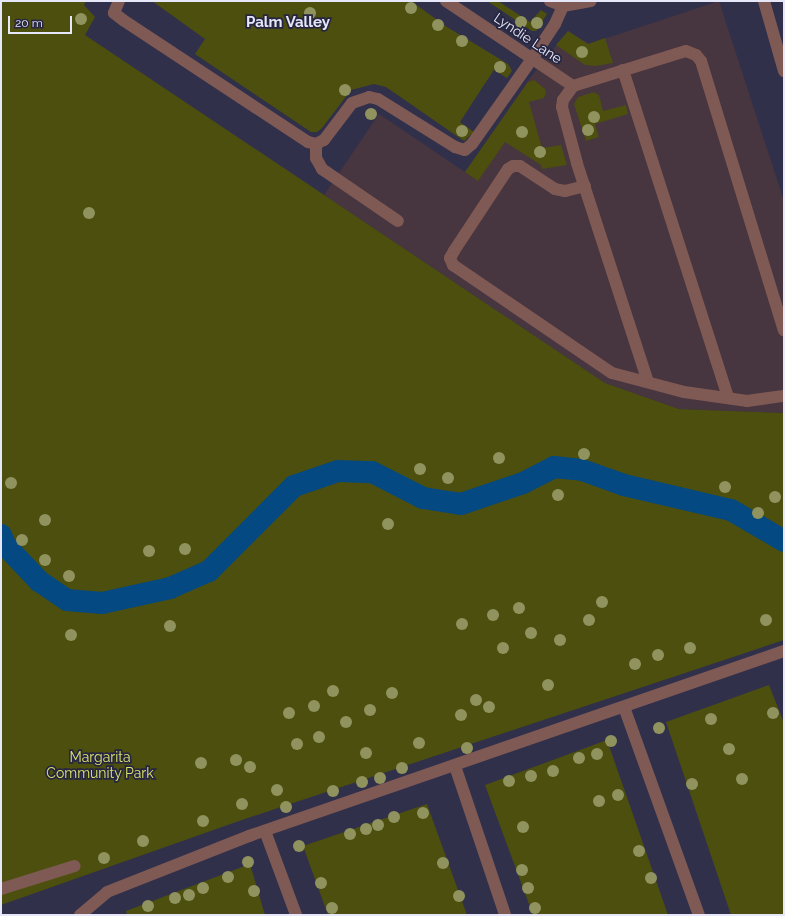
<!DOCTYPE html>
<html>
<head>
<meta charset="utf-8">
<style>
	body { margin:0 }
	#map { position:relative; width:785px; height:916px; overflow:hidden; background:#31304b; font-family:Raleway,sans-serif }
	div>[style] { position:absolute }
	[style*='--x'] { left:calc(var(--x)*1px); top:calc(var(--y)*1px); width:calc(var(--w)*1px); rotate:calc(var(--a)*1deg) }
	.industrial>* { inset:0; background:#47353f }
	.green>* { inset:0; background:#4c4f0e }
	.canal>* { height:22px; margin:-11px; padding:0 11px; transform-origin:11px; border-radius:11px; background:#044982 }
	.lane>* { height:12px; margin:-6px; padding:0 6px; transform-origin:6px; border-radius:6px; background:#7f5954 }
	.trees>* { width:12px; height:12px; margin:-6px; border-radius:50%; background:#90935e }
	span { translate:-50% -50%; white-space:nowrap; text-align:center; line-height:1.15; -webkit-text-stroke:3.5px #272640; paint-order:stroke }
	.street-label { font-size:14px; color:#e6e7f8 }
	.park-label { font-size:14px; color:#dde46d }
	.neighbourhood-label { font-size:15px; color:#e6e7f8; font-weight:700 }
	.frame { position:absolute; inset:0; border:2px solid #e6e7f8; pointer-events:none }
	.scale { position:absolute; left:8px; top:16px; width:64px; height:18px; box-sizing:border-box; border:2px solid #e6e7f8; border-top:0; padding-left:5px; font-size:12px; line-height:14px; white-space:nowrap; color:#e6e7f8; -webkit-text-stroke:3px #272640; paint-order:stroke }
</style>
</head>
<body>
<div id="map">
	<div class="industrial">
		<div style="clip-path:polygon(719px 1px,784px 201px,784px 413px,679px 409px,605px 383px,324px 195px,379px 114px,465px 172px,530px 78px,568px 31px,589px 44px)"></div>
	</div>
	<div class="green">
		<div style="clip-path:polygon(1px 1px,86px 1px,84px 5px,95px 17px,85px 35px,605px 383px,679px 409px,784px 413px,784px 640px,239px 821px,1px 905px)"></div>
		<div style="clip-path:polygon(152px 1px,411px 1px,447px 27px,508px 64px,512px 71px,507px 78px,494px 70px,482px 88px,460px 122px,474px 132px,464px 141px,386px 87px,374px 84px,351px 90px,322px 128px,317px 132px,311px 132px,195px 54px,205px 39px)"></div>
		<div style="clip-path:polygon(487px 1px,498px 1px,530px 22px,541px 10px,547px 14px,536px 31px,532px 31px)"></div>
		<div style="clip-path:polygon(568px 31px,588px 44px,605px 38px,613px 63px,596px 66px,585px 65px,556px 45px)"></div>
		<div style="clip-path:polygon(534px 80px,545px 89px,546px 93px,544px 98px,529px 102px,542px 148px,561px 145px,567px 165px,542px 169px,541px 165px,505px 142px,478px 181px,465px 172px,528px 82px)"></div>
		<div style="clip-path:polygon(594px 92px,599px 95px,603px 111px,626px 105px,628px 114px,595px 124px,599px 137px,586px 141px,574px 104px,578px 97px)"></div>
		<div style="clip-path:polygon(769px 685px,784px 723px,784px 915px,731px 915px,666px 722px)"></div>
		<div style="clip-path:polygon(607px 740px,668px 915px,533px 915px,485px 785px)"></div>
		<div style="clip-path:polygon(427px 804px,467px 915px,328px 915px,303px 846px)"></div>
		<div style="clip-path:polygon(250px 864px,265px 915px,127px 915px,126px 911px)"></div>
	</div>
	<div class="canal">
		<div style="--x:1;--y:535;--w:11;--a:68"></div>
		<div style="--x:5;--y:545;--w:50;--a:46.6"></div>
		<div style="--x:39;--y:581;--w:34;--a:34"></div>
		<div style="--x:67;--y:600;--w:35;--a:5"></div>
		<div style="--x:102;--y:603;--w:70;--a:-12.4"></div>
		<div style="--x:170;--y:588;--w:43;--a:-23.6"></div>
		<div style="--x:209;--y:571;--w:120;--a:-45"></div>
		<div style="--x:294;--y:486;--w:46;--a:-18.8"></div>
		<div style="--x:338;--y:471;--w:34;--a:2"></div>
		<div style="--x:372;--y:472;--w:57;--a:27"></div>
		<div style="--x:423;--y:498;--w:38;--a:9"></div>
		<div style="--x:461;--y:504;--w:65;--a:-18.7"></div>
		<div style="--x:523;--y:483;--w:35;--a:-27"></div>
		<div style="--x:554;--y:467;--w:28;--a:6"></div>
		<div style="--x:582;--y:470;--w:45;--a:19.7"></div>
		<div style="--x:624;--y:485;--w:110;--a:13.2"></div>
		<div style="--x:731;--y:510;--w:61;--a:30.3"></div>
	</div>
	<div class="lane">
		<div style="--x:119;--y:1;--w:13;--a:113"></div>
		<div style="--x:114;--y:13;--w:11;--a:38"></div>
		<div style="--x:123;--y:20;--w:222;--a:33.4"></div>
		<div style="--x:308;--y:142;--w:8;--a:14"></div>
		<div style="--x:316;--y:144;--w:9;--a:-27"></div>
		<div style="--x:324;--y:140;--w:46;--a:-52.9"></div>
		<div style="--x:352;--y:103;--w:18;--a:-19"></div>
		<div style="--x:369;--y:97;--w:9;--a:13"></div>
		<div style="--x:378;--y:99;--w:91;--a:31.9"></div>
		<div style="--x:455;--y:147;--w:10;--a:17"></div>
		<div style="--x:465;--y:150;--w:9;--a:-41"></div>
		<div style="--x:472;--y:144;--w:104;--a:-54.8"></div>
		<div style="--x:532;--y:59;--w:42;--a:-56.7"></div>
		<div style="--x:555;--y:24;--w:20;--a:-66"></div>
		<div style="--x:446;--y:1;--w:153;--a:33.8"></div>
		<div style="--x:550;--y:1;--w:14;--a:21"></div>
		<div style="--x:563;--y:6;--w:28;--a:-10"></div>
		<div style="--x:764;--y:1;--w:73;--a:74.1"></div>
		<div style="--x:623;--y:70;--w:344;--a:72.2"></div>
		<div style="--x:316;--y:144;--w:14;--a:90"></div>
		<div style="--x:316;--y:158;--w:13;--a:61"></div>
		<div style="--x:322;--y:169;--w:92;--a:34.4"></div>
		<div style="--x:585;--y:186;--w:21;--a:166"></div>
		<div style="--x:565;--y:191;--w:10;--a:-169"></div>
		<div style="--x:555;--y:189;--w:42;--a:-146.7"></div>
		<div style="--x:520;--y:166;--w:7;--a:180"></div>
		<div style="--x:513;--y:166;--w:6;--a:149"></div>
		<div style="--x:508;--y:169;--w:98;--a:123.4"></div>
		<div style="--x:454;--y:251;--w:8;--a:120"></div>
		<div style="--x:450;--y:258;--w:8;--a:67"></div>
		<div style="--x:453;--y:265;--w:192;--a:34.2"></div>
		<div style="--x:612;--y:373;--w:74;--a:14.8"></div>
		<div style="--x:684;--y:392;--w:64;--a:8.1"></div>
		<div style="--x:747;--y:401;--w:37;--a:-8"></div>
		<div style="--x:648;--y:382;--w:230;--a:-108"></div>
		<div style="--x:577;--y:163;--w:58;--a:-105"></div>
		<div style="--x:562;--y:107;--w:7;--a:-82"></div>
		<div style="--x:563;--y:100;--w:17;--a:-54"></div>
		<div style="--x:573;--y:86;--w:118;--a:-17.2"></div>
		<div style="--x:686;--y:51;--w:11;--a:22"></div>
		<div style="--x:696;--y:55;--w:8;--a:50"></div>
		<div style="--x:701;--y:61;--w:282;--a:72.9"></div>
		<div style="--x:624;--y:707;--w:221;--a:70.2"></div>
		<div style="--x:455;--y:766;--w:157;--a:71.4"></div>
		<div style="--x:265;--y:831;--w:90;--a:69.7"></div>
		<div style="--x:1;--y:889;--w:77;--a:-17.3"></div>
		<div style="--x:80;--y:915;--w:35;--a:-40"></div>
		<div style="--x:107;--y:892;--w:153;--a:-21.5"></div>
		<div style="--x:249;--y:836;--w:566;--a:-19.08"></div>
	</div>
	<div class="trees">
		<div style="left:411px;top:8px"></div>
		<div style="left:310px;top:13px"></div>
		<div style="left:81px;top:19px"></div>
		<div style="left:521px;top:22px"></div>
		<div style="left:537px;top:23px"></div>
		<div style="left:438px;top:25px"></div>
		<div style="left:462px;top:41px"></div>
		<div style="left:582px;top:52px"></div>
		<div style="left:500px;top:67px"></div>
		<div style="left:345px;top:90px"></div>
		<div style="left:371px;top:114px"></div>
		<div style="left:594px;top:117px"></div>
		<div style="left:588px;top:130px"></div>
		<div style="left:462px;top:131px"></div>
		<div style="left:522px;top:132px"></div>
		<div style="left:540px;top:152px"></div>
		<div style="left:89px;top:213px"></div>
		<div style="left:584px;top:454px"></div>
		<div style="left:499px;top:458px"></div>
		<div style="left:420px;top:469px"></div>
		<div style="left:448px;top:478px"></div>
		<div style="left:11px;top:483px"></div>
		<div style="left:725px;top:487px"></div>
		<div style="left:558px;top:495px"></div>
		<div style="left:775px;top:497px"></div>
		<div style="left:758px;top:513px"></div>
		<div style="left:45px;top:520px"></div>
		<div style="left:388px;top:524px"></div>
		<div style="left:22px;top:540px"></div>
		<div style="left:185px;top:549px"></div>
		<div style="left:149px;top:551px"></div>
		<div style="left:45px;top:560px"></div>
		<div style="left:69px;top:576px"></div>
		<div style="left:602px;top:602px"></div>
		<div style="left:519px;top:608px"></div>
		<div style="left:493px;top:615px"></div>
		<div style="left:589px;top:620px"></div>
		<div style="left:766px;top:620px"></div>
		<div style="left:462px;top:624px"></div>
		<div style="left:170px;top:626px"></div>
		<div style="left:531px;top:633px"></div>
		<div style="left:71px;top:635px"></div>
		<div style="left:560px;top:640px"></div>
		<div style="left:503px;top:648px"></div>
		<div style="left:690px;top:648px"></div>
		<div style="left:658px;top:655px"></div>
		<div style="left:635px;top:664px"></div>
		<div style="left:548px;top:685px"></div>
		<div style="left:333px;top:691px"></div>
		<div style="left:392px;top:693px"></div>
		<div style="left:476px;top:700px"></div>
		<div style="left:314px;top:706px"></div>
		<div style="left:489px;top:707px"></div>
		<div style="left:370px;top:710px"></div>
		<div style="left:289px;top:713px"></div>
		<div style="left:773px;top:713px"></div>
		<div style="left:461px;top:715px"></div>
		<div style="left:711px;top:719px"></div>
		<div style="left:346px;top:722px"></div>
		<div style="left:659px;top:728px"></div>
		<div style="left:319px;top:737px"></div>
		<div style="left:611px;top:741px"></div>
		<div style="left:419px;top:743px"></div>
		<div style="left:297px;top:744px"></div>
		<div style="left:467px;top:748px"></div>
		<div style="left:729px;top:749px"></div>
		<div style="left:366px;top:753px"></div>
		<div style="left:597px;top:754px"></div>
		<div style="left:579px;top:758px"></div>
		<div style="left:236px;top:760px"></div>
		<div style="left:201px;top:763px"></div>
		<div style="left:250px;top:767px"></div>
		<div style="left:402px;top:768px"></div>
		<div style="left:553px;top:771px"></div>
		<div style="left:531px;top:776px"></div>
		<div style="left:380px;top:778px"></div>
		<div style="left:742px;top:779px"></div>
		<div style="left:509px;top:781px"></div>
		<div style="left:362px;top:782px"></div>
		<div style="left:692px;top:784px"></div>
		<div style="left:277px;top:790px"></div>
		<div style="left:333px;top:791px"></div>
		<div style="left:618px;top:795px"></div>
		<div style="left:599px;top:801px"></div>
		<div style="left:242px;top:804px"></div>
		<div style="left:286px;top:807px"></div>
		<div style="left:423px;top:813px"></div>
		<div style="left:394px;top:817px"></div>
		<div style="left:203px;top:821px"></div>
		<div style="left:378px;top:825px"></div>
		<div style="left:523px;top:827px"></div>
		<div style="left:366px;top:829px"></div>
		<div style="left:350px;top:834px"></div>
		<div style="left:143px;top:841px"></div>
		<div style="left:299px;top:846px"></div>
		<div style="left:639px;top:851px"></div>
		<div style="left:104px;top:858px"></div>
		<div style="left:248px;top:862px"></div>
		<div style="left:443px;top:863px"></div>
		<div style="left:522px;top:870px"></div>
		<div style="left:228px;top:877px"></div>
		<div style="left:651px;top:878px"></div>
		<div style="left:321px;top:883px"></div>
		<div style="left:203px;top:888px"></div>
		<div style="left:528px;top:888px"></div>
		<div style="left:254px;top:891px"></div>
		<div style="left:189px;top:895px"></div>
		<div style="left:459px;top:896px"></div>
		<div style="left:175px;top:898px"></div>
		<div style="left:148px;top:906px"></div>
		<div style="left:332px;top:908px"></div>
		<div style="left:535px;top:908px"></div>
	</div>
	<div class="street-label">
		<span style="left:528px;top:38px;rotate:34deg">Lyndie Lane</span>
	</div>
	<div class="park-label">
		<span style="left:100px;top:765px">Margarita<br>Community Park</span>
	</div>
	<div class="neighbourhood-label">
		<span style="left:288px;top:23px">Palm Valley</span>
	</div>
	<div class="frame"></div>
	<div class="scale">20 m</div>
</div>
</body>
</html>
